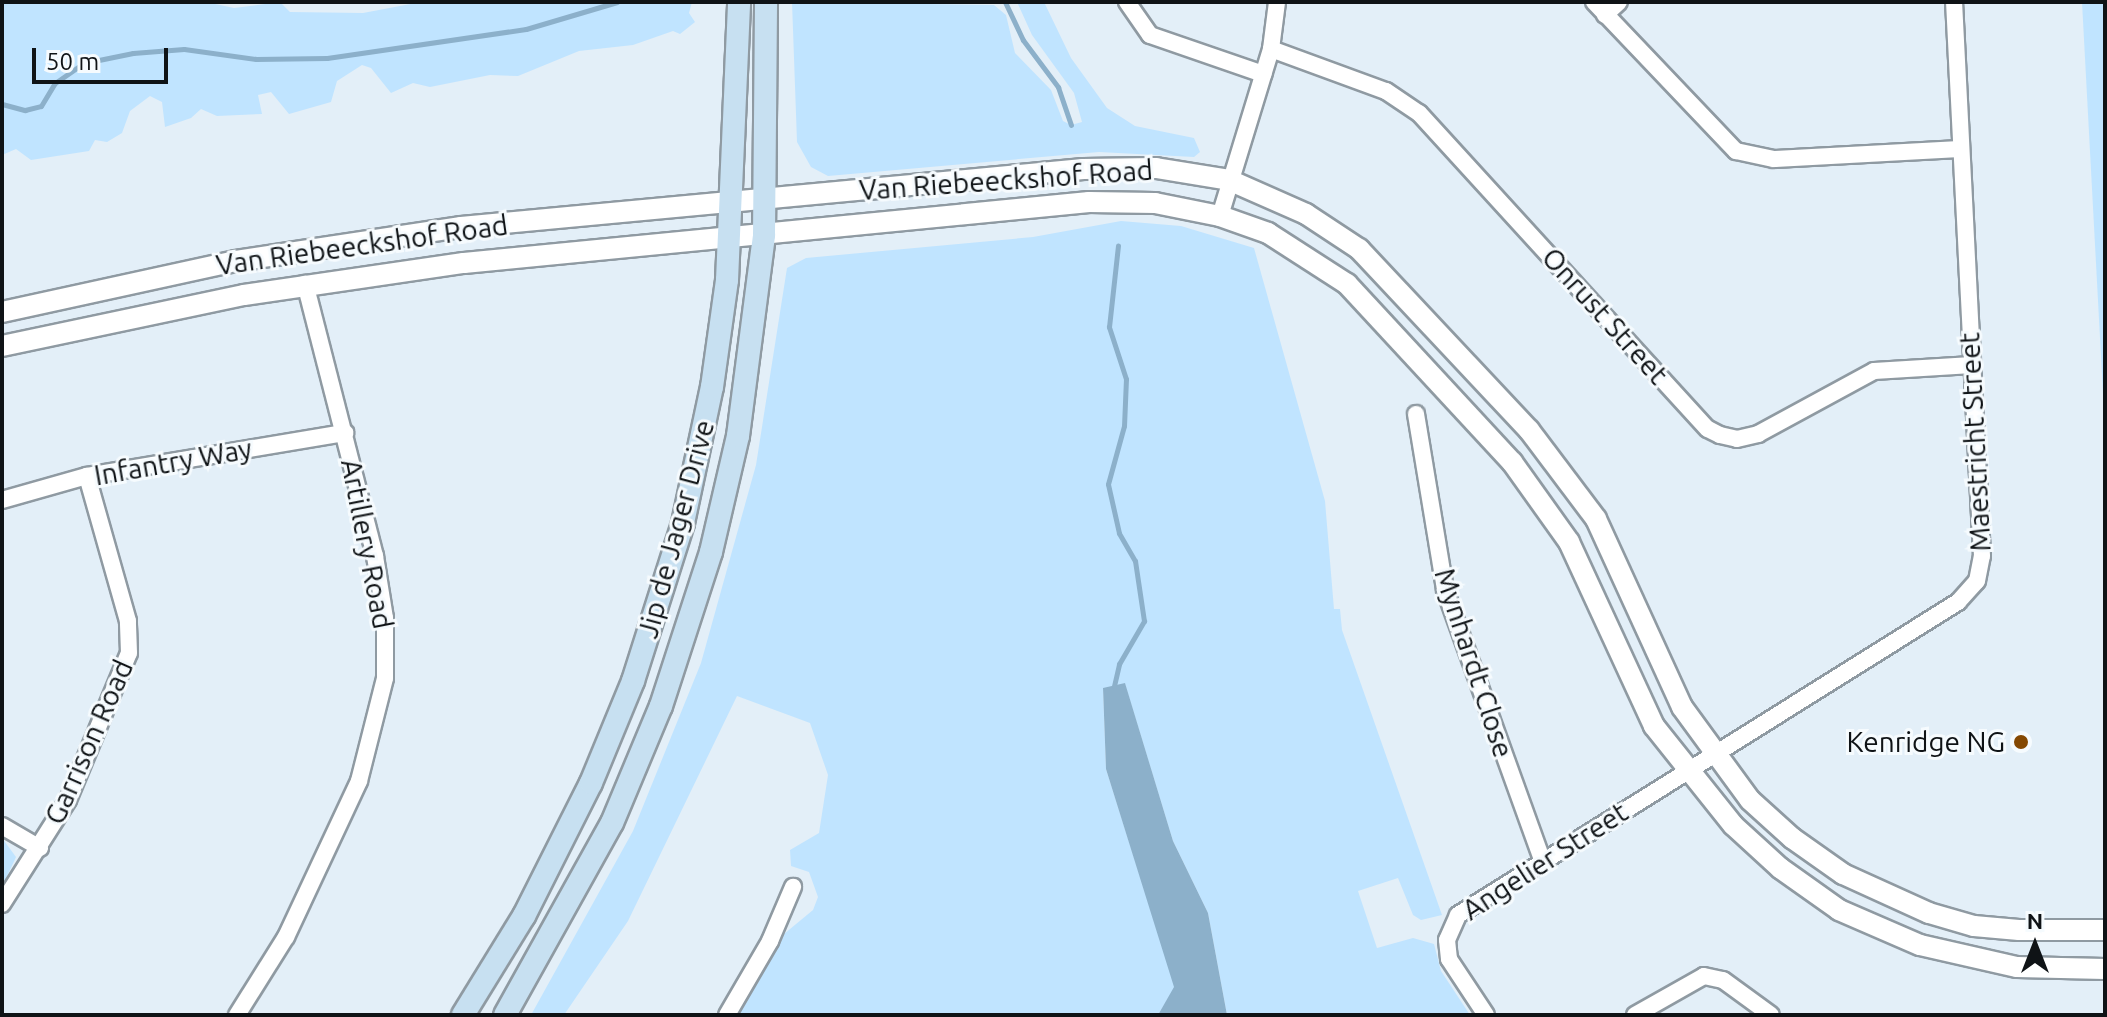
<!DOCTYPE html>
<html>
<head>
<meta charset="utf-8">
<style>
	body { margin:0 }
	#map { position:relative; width:2107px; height:1017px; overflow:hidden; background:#e3eff8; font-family:Ubuntu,sans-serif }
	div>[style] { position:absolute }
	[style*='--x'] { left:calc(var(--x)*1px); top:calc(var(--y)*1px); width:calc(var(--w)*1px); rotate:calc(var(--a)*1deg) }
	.green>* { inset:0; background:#c0e4ff }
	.water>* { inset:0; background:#8cb0ca }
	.stream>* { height:5px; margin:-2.5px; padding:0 2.5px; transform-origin:2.5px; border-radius:2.5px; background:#8cb0ca }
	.roads { filter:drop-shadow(2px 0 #8f9aa2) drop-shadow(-2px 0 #8f9aa2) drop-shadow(0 2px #8f9aa2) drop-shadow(0 -2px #8f9aa2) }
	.minor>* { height:16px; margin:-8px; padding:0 8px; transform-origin:8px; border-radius:8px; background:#fff }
	.tertiary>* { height:20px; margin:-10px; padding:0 10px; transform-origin:10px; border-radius:10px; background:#fff }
	.secondary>* { height:22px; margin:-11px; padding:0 11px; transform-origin:11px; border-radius:11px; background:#c7e0f1 }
	.dots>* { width:22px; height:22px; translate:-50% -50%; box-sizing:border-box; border:4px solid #f6fbfe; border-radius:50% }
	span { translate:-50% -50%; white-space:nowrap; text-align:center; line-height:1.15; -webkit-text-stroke:6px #f6fbfe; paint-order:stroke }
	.street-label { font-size:28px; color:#0f1316 }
	.poi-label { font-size:28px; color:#0f1316 }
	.right { translate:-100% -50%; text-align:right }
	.frame { position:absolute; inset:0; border:4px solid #0f1316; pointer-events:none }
	.north { position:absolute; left:1995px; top:905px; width:80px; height:80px; -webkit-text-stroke:6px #f6fbfe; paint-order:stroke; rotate:0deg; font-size:22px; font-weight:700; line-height:32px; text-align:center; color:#0f1316 }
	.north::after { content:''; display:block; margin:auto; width:28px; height:36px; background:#0f1316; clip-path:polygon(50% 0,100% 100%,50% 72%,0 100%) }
	.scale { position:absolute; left:32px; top:48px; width:136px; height:36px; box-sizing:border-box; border:4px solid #0f1316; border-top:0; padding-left:10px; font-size:24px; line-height:28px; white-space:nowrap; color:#0f1316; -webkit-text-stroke:6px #f6fbfe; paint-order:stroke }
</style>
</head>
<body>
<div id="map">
	<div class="green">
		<div style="clip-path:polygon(2px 2px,206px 2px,234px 8px,280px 2px,290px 12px,363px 13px,421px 2px,692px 2px,689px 13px,695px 22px,680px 34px,673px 31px,633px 45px,579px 51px,518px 76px,490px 75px,430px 87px,413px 83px,391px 93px,371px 68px,362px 65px,337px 81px,331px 102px,289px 114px,271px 92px,258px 95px,262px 114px,217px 116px,201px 109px,191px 118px,165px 127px,162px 102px,150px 96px,130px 111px,122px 133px,107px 142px,95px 140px,89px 151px,31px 160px,16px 149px,2px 155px)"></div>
		<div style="clip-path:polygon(792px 2px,994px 5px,1006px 15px,1015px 53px,1051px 90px,1063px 121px,1071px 125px,1082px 122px,1074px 93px,1032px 35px,1017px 2px,1044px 2px,1071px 58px,1107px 108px,1135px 126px,1194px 138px,1200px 152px,1194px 157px,1099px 152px,828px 176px,811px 167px,797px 142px)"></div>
		<div style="clip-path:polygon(2082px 2px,2105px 2px,2105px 431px)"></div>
		<div style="clip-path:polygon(1121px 221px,1181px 226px,1254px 248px,1325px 501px,1334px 609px,1340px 609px,1342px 630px,1442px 915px,1421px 920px,1413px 915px,1398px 878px,1358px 891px,1377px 948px,1413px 938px,1434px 944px,1441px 971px,1470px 1015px,1227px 1015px,1208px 913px,1173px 841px,1125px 684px,1103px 689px,1106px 769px,1175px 987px,1158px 1015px,738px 1015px,784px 934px,813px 910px,818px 897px,809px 872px,791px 866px,790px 850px,819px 833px,828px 775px,810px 723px,737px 696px,628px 921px,564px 1015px,531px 1015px,633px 831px,701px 663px,756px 465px,787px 268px,806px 258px,1033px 237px)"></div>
		<div style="clip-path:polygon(2px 838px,16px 857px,2px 887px)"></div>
	</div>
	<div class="water">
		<div style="clip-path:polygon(1125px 683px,1173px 841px,1208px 913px,1227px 1015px,1158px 1015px,1174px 987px,1106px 769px,1103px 688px)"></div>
	</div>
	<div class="stream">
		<div style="--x:1005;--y:2;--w:42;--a:64.7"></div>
		<div style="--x:1023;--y:40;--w:59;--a:53.3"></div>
		<div style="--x:1058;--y:87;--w:40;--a:71.1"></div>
		<div style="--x:2;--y:104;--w:24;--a:15"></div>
		<div style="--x:25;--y:110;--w:16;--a:-14"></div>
		<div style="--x:41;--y:106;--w:27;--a:-59"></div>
		<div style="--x:55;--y:83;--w:35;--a:-35"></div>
		<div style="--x:84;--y:63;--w:50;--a:-11.5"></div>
		<div style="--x:133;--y:53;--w:51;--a:-4.5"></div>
		<div style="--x:184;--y:49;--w:73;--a:7.9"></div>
		<div style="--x:256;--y:59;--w:71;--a:-0.8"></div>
		<div style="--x:327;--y:58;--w:201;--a:-8.3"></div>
		<div style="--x:526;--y:29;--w:95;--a:-16.5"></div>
		<div style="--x:1114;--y:686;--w:23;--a:-77"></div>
		<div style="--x:1119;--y:664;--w:50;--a:-59.8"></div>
		<div style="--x:1144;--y:621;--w:61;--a:-98.5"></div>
		<div style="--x:1135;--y:561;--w:32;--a:-120"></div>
		<div style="--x:1119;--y:533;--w:50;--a:-102.7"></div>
		<div style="--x:1108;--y:484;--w:60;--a:-74.6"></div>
		<div style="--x:1124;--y:426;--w:47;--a:-87.6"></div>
		<div style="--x:1126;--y:379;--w:55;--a:-108.1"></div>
		<div style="--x:1109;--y:327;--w:82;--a:-83.7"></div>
	</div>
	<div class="roads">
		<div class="minor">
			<div style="--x:1127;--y:2;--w:40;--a:55.1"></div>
			<div style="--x:1150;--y:35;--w:120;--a:19"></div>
			<div style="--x:1594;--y:2;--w:206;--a:46.4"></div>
			<div style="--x:1736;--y:151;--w:39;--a:12"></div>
			<div style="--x:1774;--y:159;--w:187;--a:-3.1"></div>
			<div style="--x:1605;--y:15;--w:19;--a:-43"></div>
			<div style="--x:1271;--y:49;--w:122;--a:20.1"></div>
			<div style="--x:1386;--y:91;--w:40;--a:34"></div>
			<div style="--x:1419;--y:113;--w:428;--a:47.6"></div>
			<div style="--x:1708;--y:429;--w:13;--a:27"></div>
			<div style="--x:1720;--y:435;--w:17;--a:13"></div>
			<div style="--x:1737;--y:439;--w:22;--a:-13"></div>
			<div style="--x:1758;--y:434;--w:132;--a:-28.5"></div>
			<div style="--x:1874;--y:371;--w:98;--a:-3.5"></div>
			<div style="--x:1220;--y:216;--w:175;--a:-73"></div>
			<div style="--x:1271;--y:49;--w:47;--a:-82.7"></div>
			<div style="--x:1416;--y:414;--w:178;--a:80.6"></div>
			<div style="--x:1445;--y:590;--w:287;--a:70.2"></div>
			<div style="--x:2;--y:500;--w:88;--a:-15.8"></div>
			<div style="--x:87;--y:476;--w:262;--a:-9.5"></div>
			<div style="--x:2;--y:826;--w:44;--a:30.1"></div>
			<div style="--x:2;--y:904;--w:123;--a:-57.6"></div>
			<div style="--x:68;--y:800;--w:159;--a:-67.5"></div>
			<div style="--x:129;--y:653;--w:32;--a:-92"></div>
			<div style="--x:128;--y:621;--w:151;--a:-105.8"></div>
			<div style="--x:237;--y:1015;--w:92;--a:-57.9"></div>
			<div style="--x:286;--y:937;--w:172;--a:-64.9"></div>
			<div style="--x:359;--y:781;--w:106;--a:-75.8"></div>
			<div style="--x:385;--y:678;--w:60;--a:-90"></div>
			<div style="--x:385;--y:618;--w:63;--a:-99.2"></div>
			<div style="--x:375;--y:556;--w:281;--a:-104.4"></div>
			<div style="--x:727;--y:1015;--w:86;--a:-59.8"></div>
			<div style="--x:770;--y:941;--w:59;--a:-66.9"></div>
			<div style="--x:1486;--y:1015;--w:67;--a:-123.5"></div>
			<div style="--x:1449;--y:959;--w:19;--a:-96"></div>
			<div style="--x:1447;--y:940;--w:27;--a:-66"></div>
			<div style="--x:1458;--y:915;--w:590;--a:-32.05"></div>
			<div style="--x:1958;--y:602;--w:28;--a:-48"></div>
			<div style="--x:1977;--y:581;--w:25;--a:-79"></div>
			<div style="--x:1982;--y:556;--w:555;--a:-92.89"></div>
			<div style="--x:1635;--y:1015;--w:79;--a:-29.5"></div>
			<div style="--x:1704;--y:976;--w:19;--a:12"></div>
			<div style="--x:1723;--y:980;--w:59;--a:36.1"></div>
		</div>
		<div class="tertiary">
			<div style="--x:2;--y:312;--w:239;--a:-12.3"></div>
			<div style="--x:236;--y:261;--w:228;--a:-8.6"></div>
			<div style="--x:461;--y:227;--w:625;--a:-5.33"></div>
			<div style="--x:1083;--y:169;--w:73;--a:-0.8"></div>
			<div style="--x:1156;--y:168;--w:74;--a:9.3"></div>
			<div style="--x:1229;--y:180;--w:84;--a:23.8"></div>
			<div style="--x:1306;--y:214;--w:64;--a:33.4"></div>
			<div style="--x:1359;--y:249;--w:248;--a:46.8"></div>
			<div style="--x:1529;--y:430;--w:111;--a:53"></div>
			<div style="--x:1596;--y:519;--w:207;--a:65.4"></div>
			<div style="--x:1682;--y:707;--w:115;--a:53.8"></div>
			<div style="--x:1750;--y:800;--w:57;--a:42.1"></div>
			<div style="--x:1792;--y:838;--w:62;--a:35.2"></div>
			<div style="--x:1843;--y:874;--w:94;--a:24.4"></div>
			<div style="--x:1929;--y:913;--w:47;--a:16.1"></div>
			<div style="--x:1974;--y:926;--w:45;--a:5.1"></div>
			<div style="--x:2019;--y:930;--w:86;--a:0"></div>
			<div style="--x:2;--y:346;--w:247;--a:-11.9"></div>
			<div style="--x:244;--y:295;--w:222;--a:-8.3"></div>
			<div style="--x:464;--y:263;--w:628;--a:-5.57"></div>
			<div style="--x:1089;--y:202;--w:66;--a:0.9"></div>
			<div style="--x:1155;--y:203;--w:66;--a:11.3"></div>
			<div style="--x:1220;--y:216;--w:51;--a:19.5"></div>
			<div style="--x:1268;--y:233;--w:94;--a:32.8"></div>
			<div style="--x:1347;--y:284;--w:243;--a:47.2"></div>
			<div style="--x:1512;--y:462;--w:98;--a:54.5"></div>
			<div style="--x:1569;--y:542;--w:203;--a:65.2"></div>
			<div style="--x:1654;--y:726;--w:127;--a:51.4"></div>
			<div style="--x:1733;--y:825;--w:64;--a:42.5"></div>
			<div style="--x:1780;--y:868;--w:72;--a:35.4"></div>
			<div style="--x:1839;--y:910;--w:88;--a:23.4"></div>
			<div style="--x:1920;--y:945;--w:99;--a:12.8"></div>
			<div style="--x:2017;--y:967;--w:88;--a:1.3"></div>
		</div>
		<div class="secondary">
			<div style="--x:463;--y:1015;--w:116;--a:-58.4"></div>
			<div style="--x:524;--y:916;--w:149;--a:-63.3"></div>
			<div style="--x:591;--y:783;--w:110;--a:-67.6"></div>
			<div style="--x:633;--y:681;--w:166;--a:-72.4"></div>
			<div style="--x:683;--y:523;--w:139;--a:-78"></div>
			<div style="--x:712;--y:387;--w:108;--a:-82"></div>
			<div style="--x:727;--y:280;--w:278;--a:-87.5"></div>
			<div style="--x:505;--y:1015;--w:220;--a:-60.9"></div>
			<div style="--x:612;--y:823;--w:127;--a:-67.3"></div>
			<div style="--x:661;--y:706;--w:162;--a:-72"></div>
			<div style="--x:711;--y:552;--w:119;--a:-76.9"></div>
			<div style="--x:738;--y:436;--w:203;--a:-82.6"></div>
			<div style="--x:764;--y:235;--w:233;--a:-89.5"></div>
		</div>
	</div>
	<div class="dots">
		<div style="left:2021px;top:742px;background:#844802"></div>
	</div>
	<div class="street-label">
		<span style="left:1006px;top:180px;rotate:-4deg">Van Riebeeckshof Road</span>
		<span style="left:362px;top:245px;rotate:-8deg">Van Riebeeckshof Road</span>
		<span style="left:1605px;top:316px;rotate:48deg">Onrust Street</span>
		<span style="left:1975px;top:442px;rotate:-93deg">Maestricht Street</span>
		<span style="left:173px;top:462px;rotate:-10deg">Infantry Way</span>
		<span style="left:676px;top:529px;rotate:-75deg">Jip de Jager Drive</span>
		<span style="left:367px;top:544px;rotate:79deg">Artillery Road</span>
		<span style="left:1474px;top:663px;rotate:72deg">Mynhardt Close</span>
		<span style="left:89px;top:742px;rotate:-66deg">Garrison Road</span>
		<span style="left:1545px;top:861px;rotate:-33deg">Angelier Street</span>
	</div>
	<div class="poi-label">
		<span class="right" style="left:2005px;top:742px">Kenridge NG</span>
	</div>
	<div class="frame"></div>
	<div class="north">N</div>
	<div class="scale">50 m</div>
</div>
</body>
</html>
